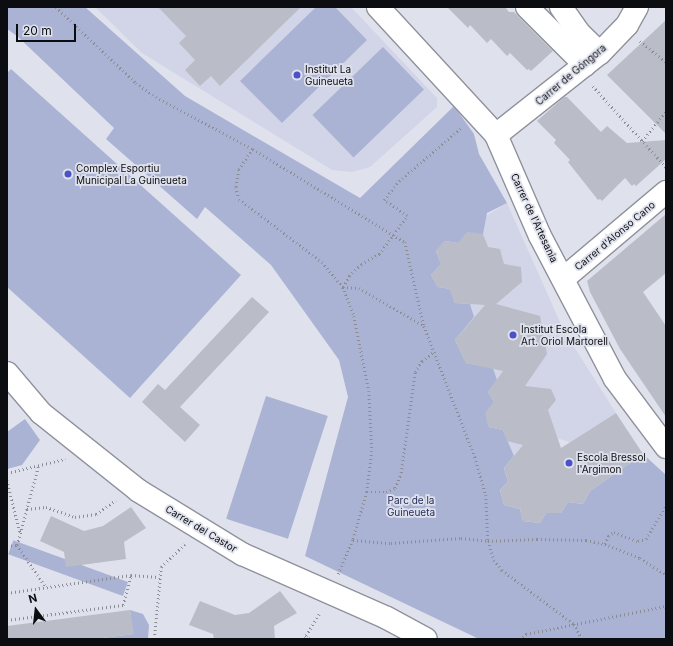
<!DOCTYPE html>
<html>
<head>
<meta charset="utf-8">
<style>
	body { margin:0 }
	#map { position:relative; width:673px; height:646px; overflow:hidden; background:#dfe2ed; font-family:Inter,sans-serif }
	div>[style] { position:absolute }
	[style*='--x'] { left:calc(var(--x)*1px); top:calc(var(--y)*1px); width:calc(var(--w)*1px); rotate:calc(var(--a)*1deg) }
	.built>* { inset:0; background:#d1d5e7 }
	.green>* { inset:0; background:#abb3d4; transform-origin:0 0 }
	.building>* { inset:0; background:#babdc7 }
	.path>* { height:2.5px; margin-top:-1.25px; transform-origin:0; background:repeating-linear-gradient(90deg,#8b8d95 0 1px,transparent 0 4px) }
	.roads { filter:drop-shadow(1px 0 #8f929c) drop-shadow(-1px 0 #8f929c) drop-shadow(0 1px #8f929c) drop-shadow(0 -1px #8f929c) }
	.minor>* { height:22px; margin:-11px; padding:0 11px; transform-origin:11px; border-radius:11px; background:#fff }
	.dots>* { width:11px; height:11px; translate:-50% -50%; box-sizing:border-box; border:2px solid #dfe2ed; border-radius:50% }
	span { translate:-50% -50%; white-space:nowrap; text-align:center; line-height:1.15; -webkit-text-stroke:3.5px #dfe2ed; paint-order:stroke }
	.poi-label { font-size:10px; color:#0c0d10 }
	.left { translate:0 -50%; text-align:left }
	.street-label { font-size:10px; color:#0c0d10 }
	.park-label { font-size:10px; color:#262d5a }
	.frame { position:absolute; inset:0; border:8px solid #0c0d10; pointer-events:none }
	.north { position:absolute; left:16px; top:590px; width:40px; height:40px; -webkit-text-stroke:3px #dfe2ed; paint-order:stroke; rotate:345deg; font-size:11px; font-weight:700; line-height:16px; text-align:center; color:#0c0d10 }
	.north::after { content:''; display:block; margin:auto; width:14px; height:18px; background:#0c0d10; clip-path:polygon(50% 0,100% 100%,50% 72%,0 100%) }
	.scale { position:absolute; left:16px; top:24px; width:60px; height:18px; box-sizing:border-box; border:2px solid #0c0d10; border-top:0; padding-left:5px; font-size:12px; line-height:14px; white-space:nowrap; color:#0c0d10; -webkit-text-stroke:3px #dfe2ed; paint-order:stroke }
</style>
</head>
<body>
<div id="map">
	<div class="built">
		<div style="clip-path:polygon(95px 7px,351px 7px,437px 98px,437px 107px,370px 167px,352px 172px,332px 170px,142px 53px)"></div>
		<div style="clip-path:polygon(507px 203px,564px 331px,616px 413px,570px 442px,556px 438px,514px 456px,503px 430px,488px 427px,455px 340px,474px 317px,438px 287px,431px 275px,436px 251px,445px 241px)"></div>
	</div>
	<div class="green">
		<div style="clip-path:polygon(7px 7px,85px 7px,185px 96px,360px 198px,454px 106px,474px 134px,479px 154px,507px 203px,487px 213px,483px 234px,458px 243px,445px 241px,436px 251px,441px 264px,431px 275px,438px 287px,450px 289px,455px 303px,470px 304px,474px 317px,455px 340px,466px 363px,493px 368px,497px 380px,488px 392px,494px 402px,489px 427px,503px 430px,514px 456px,504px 468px,508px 482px,500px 490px,504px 505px,520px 509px,523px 521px,540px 523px,546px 513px,561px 513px,568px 502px,583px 504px,590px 491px,643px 454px,666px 475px,666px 639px,479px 639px,305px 556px,348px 397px,339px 360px,271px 265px,205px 207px,197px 219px,106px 139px,114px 128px,17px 36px,7px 29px)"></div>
		<div style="clip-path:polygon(316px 7px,335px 7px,367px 40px,282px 123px,240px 81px)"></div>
		<div style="left:383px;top:47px;width:59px;height:98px;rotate:46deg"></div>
		<div style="clip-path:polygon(11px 69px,241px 275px,130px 398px,7px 287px,7px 73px)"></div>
		<div style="left:266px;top:396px;width:65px;height:129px;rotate:18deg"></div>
		<div style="clip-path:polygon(25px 419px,40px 440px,22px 465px,7px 469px,7px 432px)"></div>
		<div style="left:128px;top:582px;width:15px;height:122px;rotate:110deg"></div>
		<div style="clip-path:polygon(130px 610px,143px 614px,149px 625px,148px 639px,94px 639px,133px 634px)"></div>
	</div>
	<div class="building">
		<div style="clip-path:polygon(158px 7px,301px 7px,220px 86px,211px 76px,200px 86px,185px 70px,195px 60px,179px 43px,186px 36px)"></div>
		<div style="clip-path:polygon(447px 7px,505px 7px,509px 12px,514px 12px,553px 51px,531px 71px,529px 69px,527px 70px,510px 53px,507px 56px,491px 39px,487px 43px,470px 25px,468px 28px)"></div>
		<div style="clip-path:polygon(666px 20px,666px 134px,607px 75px)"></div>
		<div style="clip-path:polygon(564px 97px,567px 97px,601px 132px,607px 126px,627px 143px,666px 140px,666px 159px,636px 186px,634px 184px,632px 186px,625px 178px,602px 201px,600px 199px,598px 200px,568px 162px,570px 160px,554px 143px,556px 140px,537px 121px)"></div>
		<div style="clip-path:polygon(666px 214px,666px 273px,643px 292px,666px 326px,666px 417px,620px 349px,590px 292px,587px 281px)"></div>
		<div style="clip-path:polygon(467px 232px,483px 234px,488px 247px,500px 249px,504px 264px,521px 267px,522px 282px,496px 304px,540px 316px,547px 354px,525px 386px,551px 389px,556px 400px,548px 410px,561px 448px,616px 413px,643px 454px,590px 491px,583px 504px,568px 502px,561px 513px,546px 513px,540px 523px,523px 521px,520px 509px,504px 505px,500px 490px,508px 482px,504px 468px,523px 445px,507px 441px,503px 430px,488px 427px,485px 413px,494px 402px,488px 392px,503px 371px,466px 363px,455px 340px,485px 305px,455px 303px,450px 289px,438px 287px,431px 275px,441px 264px,436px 250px,445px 241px,458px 243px)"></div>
		<div style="clip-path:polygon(252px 297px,269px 312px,180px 407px,200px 425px,185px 442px,142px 402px,158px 384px,165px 390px)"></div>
		<div style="clip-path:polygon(131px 507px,146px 528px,124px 542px,126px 559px,66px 567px,64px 552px,40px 541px,51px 516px,84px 531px,103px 526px)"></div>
		<div style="clip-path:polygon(280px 591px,297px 613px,274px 626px,275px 639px,214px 639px,213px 634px,189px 625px,200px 601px,235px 615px,249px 613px)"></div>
		<div style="clip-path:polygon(130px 610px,134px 634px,94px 639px,7px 639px,7px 626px)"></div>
	</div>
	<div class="path">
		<div style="--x:56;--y:7;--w:110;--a:43.5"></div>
		<div style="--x:136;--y:83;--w:24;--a:35"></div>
		<div style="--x:156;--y:97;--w:110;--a:28.2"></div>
		<div style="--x:253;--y:149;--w:178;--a:31.5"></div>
		<div style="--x:405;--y:242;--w:86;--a:77.3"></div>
		<div style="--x:424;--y:326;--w:141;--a:68.7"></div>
		<div style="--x:475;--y:457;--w:40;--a:74"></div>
		<div style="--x:486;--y:495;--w:46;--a:87.5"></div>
		<div style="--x:488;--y:541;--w:49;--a:-2.3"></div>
		<div style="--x:537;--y:539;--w:49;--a:1.2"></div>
		<div style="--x:586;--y:540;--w:19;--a:12"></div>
		<div style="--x:605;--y:544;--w:38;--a:22"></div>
		<div style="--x:640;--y:558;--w:31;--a:33"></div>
		<div style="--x:640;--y:41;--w:33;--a:39"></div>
		<div style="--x:593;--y:86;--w:109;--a:48"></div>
		<div style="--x:642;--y:141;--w:38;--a:-51"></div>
		<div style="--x:253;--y:149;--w:25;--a:124"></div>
		<div style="--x:239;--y:170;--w:17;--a:100"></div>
		<div style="--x:236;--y:187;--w:12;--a:76"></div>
		<div style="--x:239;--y:199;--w:104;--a:37.2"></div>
		<div style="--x:322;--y:262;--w:33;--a:50"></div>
		<div style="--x:343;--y:287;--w:31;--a:69"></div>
		<div style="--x:354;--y:316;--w:76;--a:78.7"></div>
		<div style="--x:369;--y:391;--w:60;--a:87.1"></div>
		<div style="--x:372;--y:451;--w:41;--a:97"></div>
		<div style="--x:367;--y:492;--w:50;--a:106.3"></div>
		<div style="--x:353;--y:540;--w:38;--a:113"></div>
		<div style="--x:343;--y:287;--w:13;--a:-61"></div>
		<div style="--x:349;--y:276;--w:17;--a:-45"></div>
		<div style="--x:361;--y:264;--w:21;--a:-29"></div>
		<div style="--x:379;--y:254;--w:47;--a:-53.6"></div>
		<div style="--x:407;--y:216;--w:28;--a:-145"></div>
		<div style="--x:384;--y:200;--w:24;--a:-52"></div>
		<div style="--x:399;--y:181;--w:82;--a:-40.5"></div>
		<div style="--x:343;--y:287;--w:16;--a:4"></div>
		<div style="--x:359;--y:288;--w:75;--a:30.3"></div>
		<div style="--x:7;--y:473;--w:60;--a:-13.6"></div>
		<div style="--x:7;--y:480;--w:54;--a:76"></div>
		<div style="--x:367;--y:492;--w:19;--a:0"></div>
		<div style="--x:386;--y:492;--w:10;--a:-24"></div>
		<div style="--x:395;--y:488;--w:16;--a:-68"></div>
		<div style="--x:401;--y:473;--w:102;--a:-82.1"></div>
		<div style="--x:415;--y:372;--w:13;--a:-58"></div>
		<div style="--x:422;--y:361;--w:16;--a:-38"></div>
		<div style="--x:27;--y:509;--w:19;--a:-6"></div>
		<div style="--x:46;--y:507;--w:31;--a:19"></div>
		<div style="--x:75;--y:517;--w:21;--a:-8"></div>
		<div style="--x:96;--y:514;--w:24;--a:-35"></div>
		<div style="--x:353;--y:540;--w:38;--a:5"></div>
		<div style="--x:391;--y:543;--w:70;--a:-4.1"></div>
		<div style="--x:461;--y:538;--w:27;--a:6"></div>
		<div style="--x:488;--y:541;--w:20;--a:72"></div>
		<div style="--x:494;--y:560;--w:13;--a:51"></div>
		<div style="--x:502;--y:570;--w:90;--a:36.9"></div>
		<div style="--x:574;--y:624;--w:17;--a:62"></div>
		<div style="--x:605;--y:544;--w:9;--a:-69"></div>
		<div style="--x:608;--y:536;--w:7;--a:-34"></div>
		<div style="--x:614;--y:532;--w:26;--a:21"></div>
		<div style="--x:638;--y:541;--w:8;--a:-14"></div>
		<div style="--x:646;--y:539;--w:39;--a:-59"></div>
		<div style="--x:17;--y:545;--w:51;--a:55.4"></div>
		<div style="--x:7;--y:546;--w:10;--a:-6"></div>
		<div style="--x:17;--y:545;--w:81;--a:-74.9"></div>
		<div style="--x:7;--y:593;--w:125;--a:-8.3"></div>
		<div style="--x:131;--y:575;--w:28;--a:4"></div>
		<div style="--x:7;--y:620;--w:117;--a:-7.4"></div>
		<div style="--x:123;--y:605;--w:31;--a:-75"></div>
		<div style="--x:305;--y:636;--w:6;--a:31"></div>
		<div style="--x:154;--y:639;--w:72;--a:-84.4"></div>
		<div style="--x:161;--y:567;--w:33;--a:-44"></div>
		<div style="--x:304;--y:639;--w:31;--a:-59"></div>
		<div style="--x:519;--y:639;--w:9;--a:-36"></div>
		<div style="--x:526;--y:634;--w:143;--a:-11.3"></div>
	</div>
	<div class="roads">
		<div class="minor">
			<div style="--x:378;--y:7;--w:174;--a:47.3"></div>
			<div style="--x:496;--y:135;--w:110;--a:66.5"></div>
			<div style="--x:540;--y:236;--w:161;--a:62.3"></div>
			<div style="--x:615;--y:379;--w:85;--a:53.1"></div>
			<div style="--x:527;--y:7;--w:82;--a:45"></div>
			<div style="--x:561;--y:7;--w:32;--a:55"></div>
			<div style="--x:579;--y:33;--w:29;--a:44"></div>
			<div style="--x:496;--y:135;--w:132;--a:-38.3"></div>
			<div style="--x:600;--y:53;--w:39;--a:-46"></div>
			<div style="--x:627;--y:25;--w:21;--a:-61"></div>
			<div style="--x:563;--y:279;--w:135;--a:-40.2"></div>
			<div style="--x:7;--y:373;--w:52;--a:49.6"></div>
			<div style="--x:41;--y:413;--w:125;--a:38.5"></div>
			<div style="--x:139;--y:491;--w:121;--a:31.5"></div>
			<div style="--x:242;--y:554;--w:158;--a:23.8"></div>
			<div style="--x:387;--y:618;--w:44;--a:28.3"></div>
		</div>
	</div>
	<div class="dots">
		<div style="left:297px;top:75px;background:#4952c7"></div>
		<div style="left:68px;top:174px;background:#4952c7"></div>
		<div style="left:513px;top:335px;background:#4952c7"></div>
		<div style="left:569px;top:463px;background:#4952c7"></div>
	</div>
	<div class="poi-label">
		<span class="left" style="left:305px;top:75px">Institut La<br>Guineueta</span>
		<span class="left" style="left:76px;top:174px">Complex Esportiu<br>Municipal La Guineueta</span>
		<span class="left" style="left:521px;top:335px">Institut Escola<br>Art. Oriol Martorell</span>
		<span class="left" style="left:577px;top:463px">Escola Bressol<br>l'Argimon</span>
	</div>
	<div class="street-label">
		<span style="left:571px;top:75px;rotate:-40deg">Carrer de Góngora</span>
		<span style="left:534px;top:218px;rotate:65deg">Carrer de l'Artesania</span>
		<span style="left:615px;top:236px;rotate:-40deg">Carrer d'Alonso Cano</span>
		<span style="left:201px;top:529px;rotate:31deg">Carrer del Castor</span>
	</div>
	<div class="park-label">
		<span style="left:411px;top:506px">Parc de la<br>Guineueta</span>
	</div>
	<div class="frame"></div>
	<div class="north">N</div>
	<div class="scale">20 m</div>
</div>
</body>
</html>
